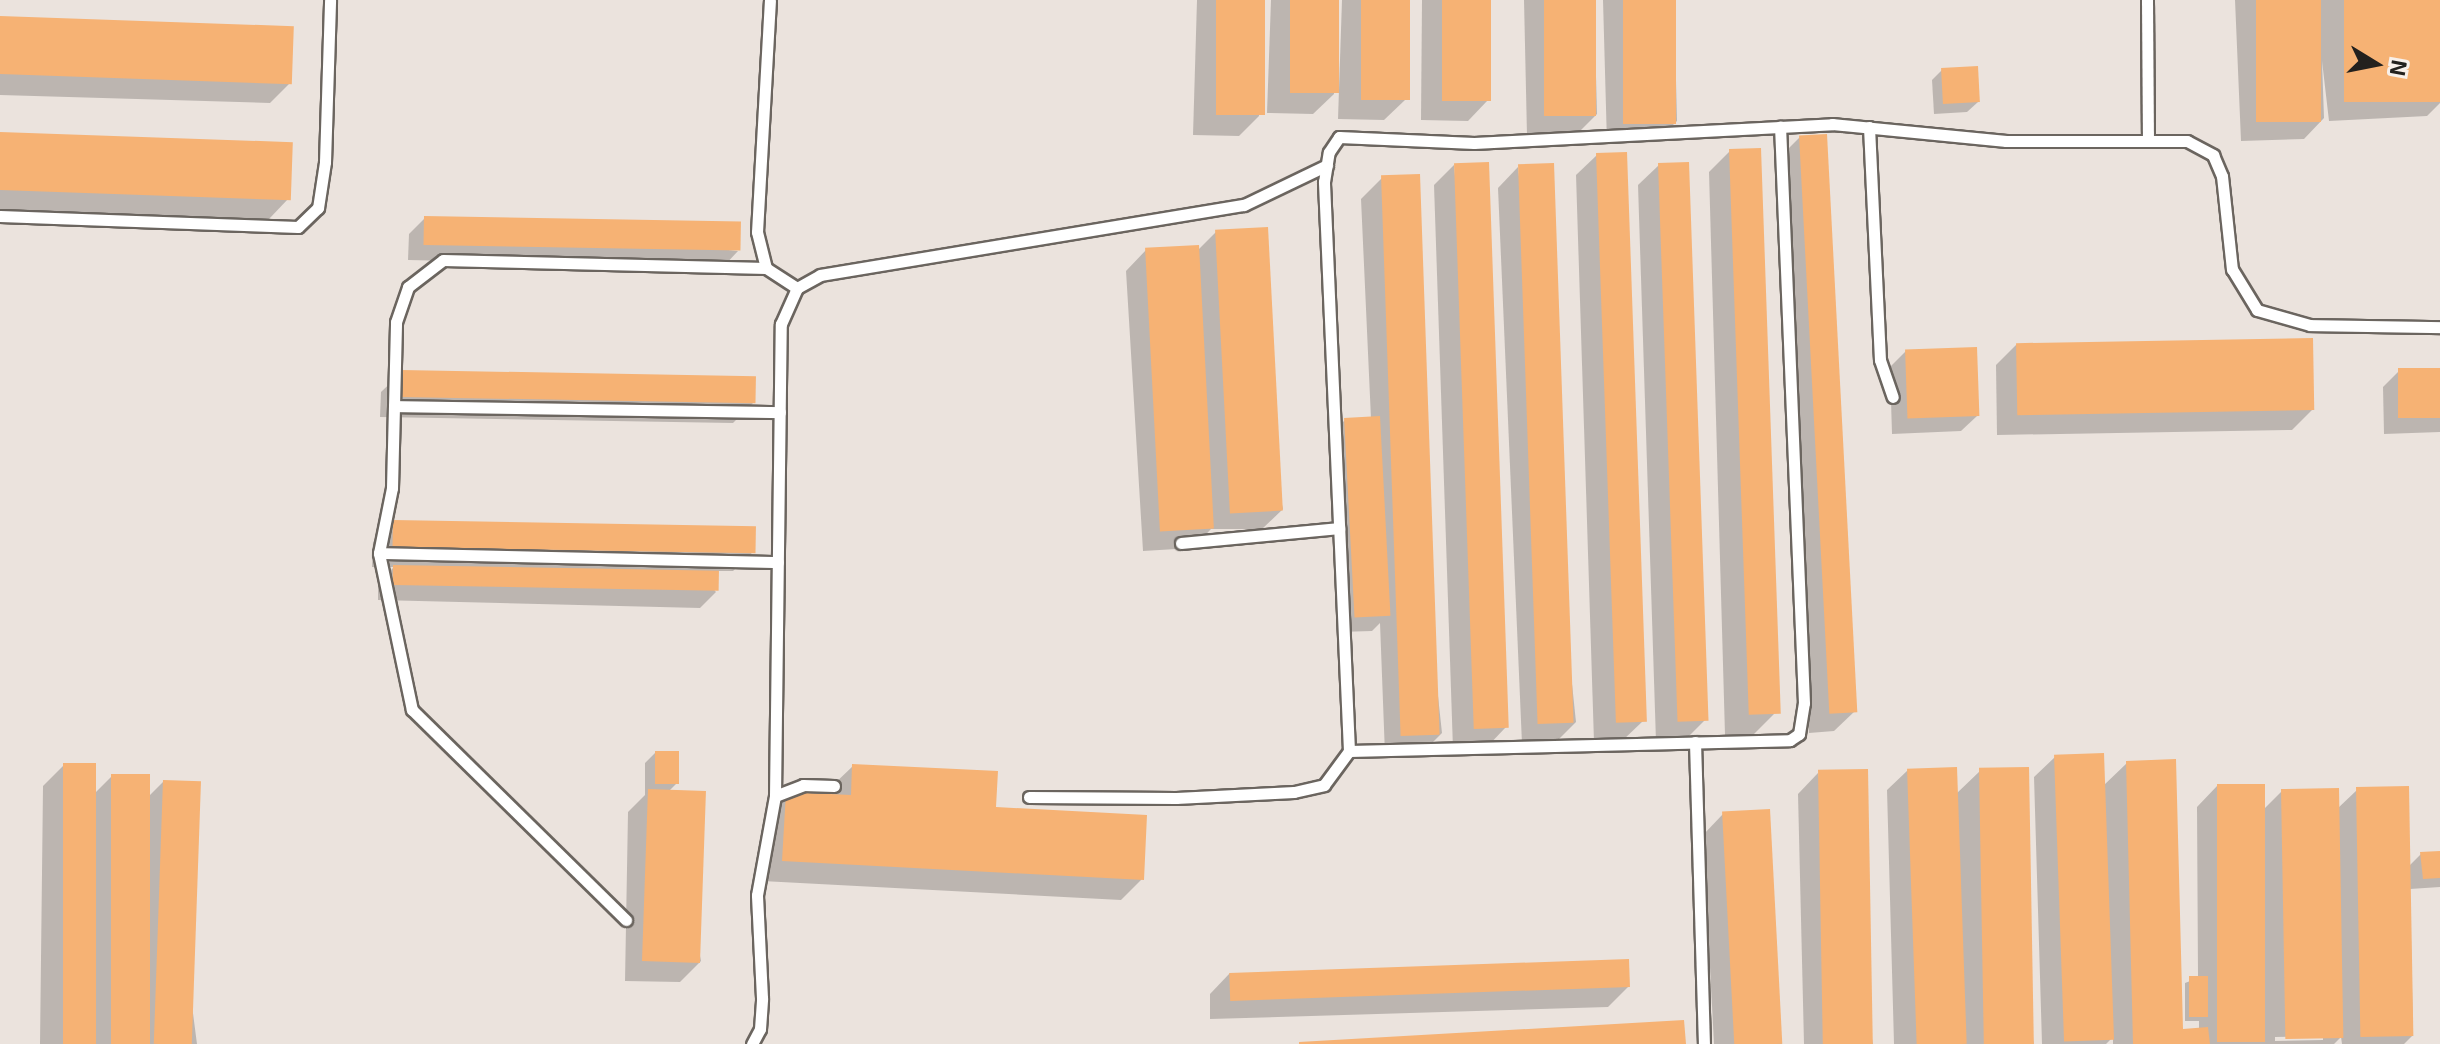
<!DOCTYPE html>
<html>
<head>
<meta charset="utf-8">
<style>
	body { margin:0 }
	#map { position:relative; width:2440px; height:1044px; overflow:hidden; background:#ebe3dd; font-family:"Exo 2",sans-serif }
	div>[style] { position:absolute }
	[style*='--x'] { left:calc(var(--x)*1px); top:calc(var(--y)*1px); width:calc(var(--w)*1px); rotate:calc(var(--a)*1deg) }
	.shadow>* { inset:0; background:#0003 }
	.building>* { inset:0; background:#f6b274; transform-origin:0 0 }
	.roads { filter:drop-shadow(2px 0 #6b655f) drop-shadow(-2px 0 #6b655f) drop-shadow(0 2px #6b655f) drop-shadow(0 -2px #6b655f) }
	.service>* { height:11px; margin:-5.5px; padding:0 5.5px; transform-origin:5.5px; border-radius:5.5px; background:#fff }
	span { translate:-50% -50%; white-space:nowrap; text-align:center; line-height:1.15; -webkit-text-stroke:8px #f8f0ea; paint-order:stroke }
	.north { position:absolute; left:2336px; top:24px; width:80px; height:80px; -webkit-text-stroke:6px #f8f0ea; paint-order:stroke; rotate:100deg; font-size:22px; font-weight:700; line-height:32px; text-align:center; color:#23211e }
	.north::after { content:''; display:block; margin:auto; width:28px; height:36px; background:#23211e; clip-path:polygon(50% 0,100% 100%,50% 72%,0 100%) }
</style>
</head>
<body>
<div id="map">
	<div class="shadow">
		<div style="clip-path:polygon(1197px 0,1263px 0,1259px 116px,1239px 136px,1193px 135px)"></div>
		<div style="clip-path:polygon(1271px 0,1337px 0,1334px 94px,1313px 114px,1267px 113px)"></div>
		<div style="clip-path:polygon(1342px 0,1408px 0,1405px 100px,1384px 120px,1338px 119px)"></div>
		<div style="clip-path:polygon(1422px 0,1489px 0,1488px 100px,1468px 121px,1421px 120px)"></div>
		<div style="clip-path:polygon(1524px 0,1594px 0,1597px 114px,1577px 134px,1527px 136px)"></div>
		<div style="clip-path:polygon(1603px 0,1674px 0,1677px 121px,1656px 142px,1607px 144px)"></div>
		<div style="clip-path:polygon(2235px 0,2440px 0,2440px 103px,2427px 116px,2329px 121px,2322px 61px,2324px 118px,2304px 139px,2241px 141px)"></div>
		<div style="clip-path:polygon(0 18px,290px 83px,270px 103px,0 95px)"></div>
		<div style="clip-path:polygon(1942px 70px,1978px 102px,1967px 112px,1934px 114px,1932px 80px)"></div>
		<div style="clip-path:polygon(0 134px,289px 198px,269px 219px,0 210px)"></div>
		<div style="clip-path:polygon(1800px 137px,1855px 711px,1834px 731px,1809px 733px,1779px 158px)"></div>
		<div style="clip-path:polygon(1730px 151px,1774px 714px,1754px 734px,1725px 735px,1709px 172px)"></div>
		<div style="clip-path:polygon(1597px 155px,1643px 721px,1622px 741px,1594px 742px,1576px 175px)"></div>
		<div style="clip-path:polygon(1454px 165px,1506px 727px,1486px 748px,1453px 749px,1434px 185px)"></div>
		<div style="clip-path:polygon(1659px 165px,1705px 720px,1684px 741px,1656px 742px,1638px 185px)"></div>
		<div style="clip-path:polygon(1518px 167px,1576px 722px,1556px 742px,1522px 744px,1498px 188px)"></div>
		<div style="clip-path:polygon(1382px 178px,1442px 733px,1421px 754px,1385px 755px,1380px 623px,1372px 631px,1339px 632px,1329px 436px,1345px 420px,1371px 419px,1361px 199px)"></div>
		<div style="clip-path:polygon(425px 218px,738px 251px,723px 267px,408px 260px,409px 234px)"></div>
		<div style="clip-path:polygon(1216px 232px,1283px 509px,1262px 529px,1211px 529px,1193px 548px,1143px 551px,1126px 271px,1146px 250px,1197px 251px)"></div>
		<div style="clip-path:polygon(2016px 345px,2312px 410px,2292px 430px,1997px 435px,1996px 365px)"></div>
		<div style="clip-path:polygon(1906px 351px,1977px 416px,1961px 431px,1892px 434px,1890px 367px)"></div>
		<div style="clip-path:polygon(2440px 370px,2440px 432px,2384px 434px,2383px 387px,2399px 371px)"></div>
		<div style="clip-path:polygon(402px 372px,753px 403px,733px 423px,380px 417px,381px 392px)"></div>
		<div style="clip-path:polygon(394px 522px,754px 551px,733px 571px,697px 571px,716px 592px,700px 608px,378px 600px,378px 583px,394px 567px,372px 567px,373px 542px)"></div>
		<div style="clip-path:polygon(655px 753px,676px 784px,668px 792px,701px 961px,680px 982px,625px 981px,628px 812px,645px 795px,645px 763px)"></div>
		<div style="clip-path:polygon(evenodd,2055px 757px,2103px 786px,2127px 763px,2181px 1033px,2199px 1030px,2199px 1021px,2185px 1021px,2185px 983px,2198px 978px,2197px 807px,2217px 786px,2263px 810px,2282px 791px,2337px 809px,2357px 790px,2409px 866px,2421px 854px,2440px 853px,2440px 887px,2410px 889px,2413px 1035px,2404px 1044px,2342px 1044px,2341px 1037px,2334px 1044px,2113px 1044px,2113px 1037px,2106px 1044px,2042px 1044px,2034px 777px,2055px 757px,2323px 1036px,2323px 1040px,2275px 1041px,2275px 1037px,2323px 1036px)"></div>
		<div style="clip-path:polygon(63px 766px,94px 794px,112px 776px,147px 798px,163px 782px,197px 1044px,40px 1044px,43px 786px)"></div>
		<div style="clip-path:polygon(853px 766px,994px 809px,1142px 879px,1121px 900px,762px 881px,766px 814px,787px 794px,832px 796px,832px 786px)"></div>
		<div style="clip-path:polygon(1908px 770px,1956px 794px,1980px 771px,2034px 1044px,1894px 1044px,1887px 790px)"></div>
		<div style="clip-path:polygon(1818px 773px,1873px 1044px,1804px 1044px,1798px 794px)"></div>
		<div style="clip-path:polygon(1723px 814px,1782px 1044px,1714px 1044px,1703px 835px)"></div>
		<div style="clip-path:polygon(1230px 973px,1628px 987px,1608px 1007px,1210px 1019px,1210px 994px)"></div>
	</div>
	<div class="building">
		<div style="left:1216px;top:0;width:49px;height:115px"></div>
		<div style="left:1290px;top:0;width:49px;height:93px"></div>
		<div style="left:1361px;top:0;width:49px;height:100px"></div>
		<div style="left:1442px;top:0;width:49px;height:101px"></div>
		<div style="left:1544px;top:0;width:52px;height:116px"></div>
		<div style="left:1623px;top:0;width:53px;height:124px"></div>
		<div style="left:2256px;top:0;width:65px;height:122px"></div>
		<div style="left:2344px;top:0;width:96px;height:102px"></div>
		<div style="left:0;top:16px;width:294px;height:58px;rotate:2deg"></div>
		<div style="left:1978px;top:66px;width:36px;height:37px;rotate:87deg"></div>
		<div style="left:0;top:132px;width:293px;height:58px;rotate:2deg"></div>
		<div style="left:1827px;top:134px;width:579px;height:28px;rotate:87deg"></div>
		<div style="left:1761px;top:148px;width:566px;height:32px;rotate:88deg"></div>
		<div style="left:1627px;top:152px;width:570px;height:31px;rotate:88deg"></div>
		<div style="left:1489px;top:162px;width:566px;height:35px;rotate:88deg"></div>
		<div style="left:1689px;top:162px;width:559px;height:31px;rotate:88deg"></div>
		<div style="left:1554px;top:163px;width:560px;height:36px;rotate:88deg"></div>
		<div style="left:1420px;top:174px;width:561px;height:39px;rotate:88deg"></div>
		<div style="left:424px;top:216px;width:317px;height:29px;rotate:1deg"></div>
		<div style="left:1268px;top:227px;width:284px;height:53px;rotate:87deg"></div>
		<div style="left:1199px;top:245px;width:284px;height:54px;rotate:87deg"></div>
		<div style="left:2313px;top:338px;width:72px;height:297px;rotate:89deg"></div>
		<div style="left:1977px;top:347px;width:69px;height:72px;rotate:88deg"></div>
		<div style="left:2440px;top:368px;width:50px;height:42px;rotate:90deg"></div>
		<div style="left:401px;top:370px;width:355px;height:27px;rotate:1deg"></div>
		<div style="left:1380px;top:416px;width:200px;height:36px;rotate:87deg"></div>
		<div style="left:393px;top:520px;width:363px;height:27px;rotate:1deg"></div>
		<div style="left:393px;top:565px;width:326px;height:20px;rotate:1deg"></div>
		<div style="left:655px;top:751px;width:24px;height:33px"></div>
		<div style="left:2104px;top:753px;width:287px;height:50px;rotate:88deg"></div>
		<div style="clip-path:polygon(2176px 759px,2183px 1029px,2208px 1027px,2210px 1044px,2133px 1044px,2126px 761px)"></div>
		<div style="left:96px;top:763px;width:281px;height:33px;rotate:90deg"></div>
		<div style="clip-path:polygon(852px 764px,998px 771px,996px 807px,1147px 815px,1144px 880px,782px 861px,786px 792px,851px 795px)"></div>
		<div style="left:1957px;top:767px;width:277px;height:50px;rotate:88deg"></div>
		<div style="left:2029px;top:767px;width:277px;height:50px;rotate:89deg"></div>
		<div style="left:1868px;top:769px;width:275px;height:50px;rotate:89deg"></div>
		<div style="left:111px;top:774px;width:39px;height:270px"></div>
		<div style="left:163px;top:780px;width:38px;height:264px;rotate:2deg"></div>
		<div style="left:2217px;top:784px;width:48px;height:258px"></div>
		<div style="left:2409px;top:786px;width:250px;height:53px;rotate:89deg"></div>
		<div style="left:2339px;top:788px;width:250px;height:58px;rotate:89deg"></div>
		<div style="left:648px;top:789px;width:58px;height:172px;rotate:2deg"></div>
		<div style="left:1770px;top:809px;width:235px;height:48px;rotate:87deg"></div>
		<div style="clip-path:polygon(2440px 851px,2440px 878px,2423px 879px,2420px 852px)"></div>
		<div style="left:1629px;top:959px;width:28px;height:400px;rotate:88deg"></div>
		<div style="left:2189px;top:976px;width:19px;height:41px"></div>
		<div style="clip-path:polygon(1684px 1020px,1686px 1044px,1299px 1044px,1299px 1042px)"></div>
	</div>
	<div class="roads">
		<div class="service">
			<div style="--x:2147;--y:0;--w:138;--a:89.6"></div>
			<div style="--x:1869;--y:127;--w:233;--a:87.3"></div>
			<div style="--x:1880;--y:360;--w:39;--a:71"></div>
			<div style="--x:0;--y:216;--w:298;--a:2.1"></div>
			<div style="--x:298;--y:227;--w:28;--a:-44"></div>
			<div style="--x:318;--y:208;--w:47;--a:-81.3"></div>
			<div style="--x:325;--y:162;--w:162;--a:-88.2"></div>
			<div style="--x:766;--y:268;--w:37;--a:-104"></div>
			<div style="--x:757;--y:232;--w:232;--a:-86.8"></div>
			<div style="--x:394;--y:406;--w:386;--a:0.9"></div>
			<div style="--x:1181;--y:543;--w:159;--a:-5.4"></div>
			<div style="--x:379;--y:553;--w:399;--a:1.3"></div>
			<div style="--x:1695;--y:742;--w:302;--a:88.3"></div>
			<div style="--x:1349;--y:751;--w:441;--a:-1.4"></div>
			<div style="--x:1790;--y:740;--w:11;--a:-34"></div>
			<div style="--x:1799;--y:734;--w:31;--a:-81"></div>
			<div style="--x:1804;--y:703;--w:577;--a:-92.38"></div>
			<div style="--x:775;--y:796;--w:472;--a:-89.3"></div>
			<div style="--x:781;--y:324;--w:39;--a:-66"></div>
			<div style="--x:797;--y:288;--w:26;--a:-29"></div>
			<div style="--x:820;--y:275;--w:430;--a:-9.4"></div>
			<div style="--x:1244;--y:205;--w:92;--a:-25.7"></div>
			<div style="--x:1029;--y:797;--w:147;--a:0.4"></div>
			<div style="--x:1176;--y:798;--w:118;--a:-2.9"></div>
			<div style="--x:1294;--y:792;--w:31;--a:-13"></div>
			<div style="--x:1324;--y:785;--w:42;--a:-53.7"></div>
			<div style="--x:1349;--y:751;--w:570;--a:-92.52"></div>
			<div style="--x:1324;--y:182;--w:30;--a:-81"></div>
			<div style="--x:1329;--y:152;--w:18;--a:-56"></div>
			<div style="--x:1339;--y:137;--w:135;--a:2.5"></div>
			<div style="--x:1474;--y:143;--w:359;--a:-3"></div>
			<div style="--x:1832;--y:124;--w:175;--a:5.6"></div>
			<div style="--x:2006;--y:141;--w:181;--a:0"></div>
			<div style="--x:2187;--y:141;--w:30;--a:28"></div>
			<div style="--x:2213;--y:155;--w:23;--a:67"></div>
			<div style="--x:2222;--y:176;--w:94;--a:83.9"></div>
			<div style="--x:2232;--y:269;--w:48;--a:58.6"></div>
			<div style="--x:2257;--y:310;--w:55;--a:15.8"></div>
			<div style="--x:2310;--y:325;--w:130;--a:0.9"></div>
			<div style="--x:626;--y:920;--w:300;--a:-135.5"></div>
			<div style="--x:412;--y:710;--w:160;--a:-101.9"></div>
			<div style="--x:379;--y:553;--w:66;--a:-78.7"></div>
			<div style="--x:392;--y:488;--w:166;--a:-88.6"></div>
			<div style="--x:396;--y:322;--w:37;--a:-71"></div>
			<div style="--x:408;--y:287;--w:44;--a:-37.6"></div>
			<div style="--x:443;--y:260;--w:323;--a:1.4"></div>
			<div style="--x:766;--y:268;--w:37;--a:33"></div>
			<div style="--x:752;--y:1044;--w:17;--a:-62"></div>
			<div style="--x:760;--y:1029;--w:31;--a:-86"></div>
			<div style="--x:762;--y:998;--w:103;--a:-92.8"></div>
			<div style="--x:757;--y:895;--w:101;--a:-79.7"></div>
			<div style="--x:775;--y:796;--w:30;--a:-21"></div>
			<div style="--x:803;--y:785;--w:31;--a:2"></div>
		</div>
	</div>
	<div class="north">N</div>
</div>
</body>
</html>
